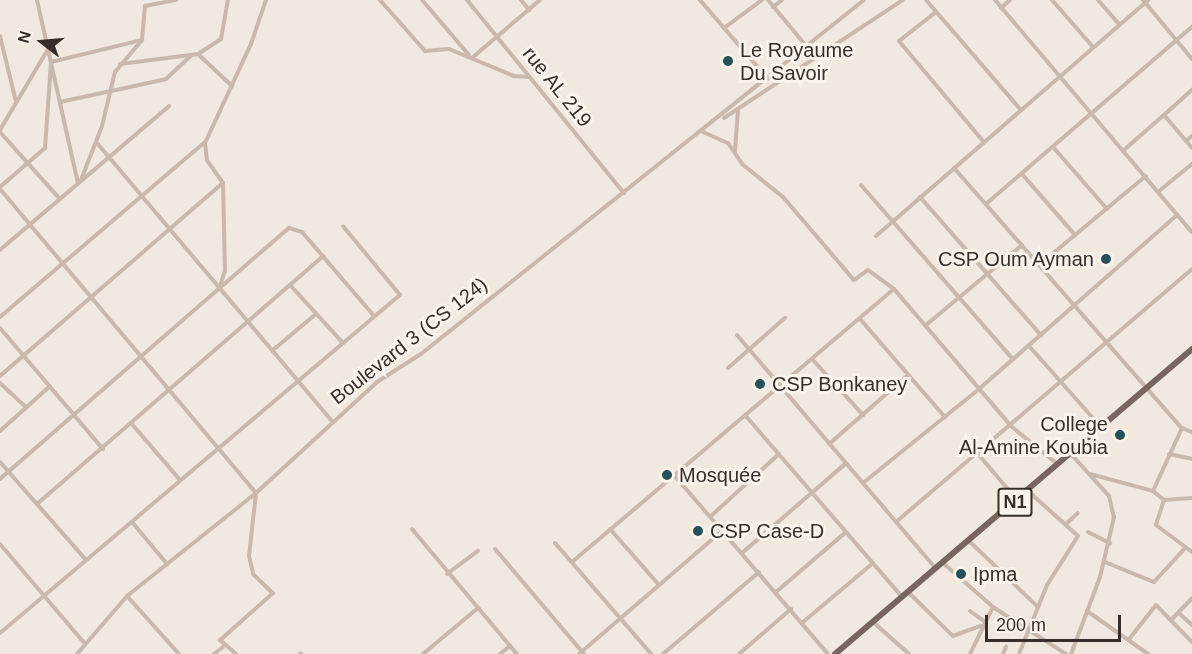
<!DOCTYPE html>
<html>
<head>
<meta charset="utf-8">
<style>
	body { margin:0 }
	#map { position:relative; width:1192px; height:654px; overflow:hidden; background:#f1e8e0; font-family:Arial,sans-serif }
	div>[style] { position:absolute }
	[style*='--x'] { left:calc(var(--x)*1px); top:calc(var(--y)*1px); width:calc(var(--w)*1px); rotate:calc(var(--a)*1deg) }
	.minor>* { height:4px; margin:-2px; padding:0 2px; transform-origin:2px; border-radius:2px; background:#c8b9ac }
	.primary>* { height:6px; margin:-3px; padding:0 3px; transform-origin:3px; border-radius:3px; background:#77665d }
	.dots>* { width:16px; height:16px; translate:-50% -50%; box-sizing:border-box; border:3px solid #f9f3ec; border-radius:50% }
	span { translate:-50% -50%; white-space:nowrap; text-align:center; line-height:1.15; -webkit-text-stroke:6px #f9f3ec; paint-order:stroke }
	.shield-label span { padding:2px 4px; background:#f9f3ec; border:2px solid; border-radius:4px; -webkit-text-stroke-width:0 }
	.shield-label { font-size:18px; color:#372e2a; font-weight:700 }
	.poi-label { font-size:20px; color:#372e2a }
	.left { translate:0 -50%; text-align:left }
	.right { translate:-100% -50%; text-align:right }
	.street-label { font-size:20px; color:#372e2a }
	.north { position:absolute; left:12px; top:12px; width:60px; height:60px; -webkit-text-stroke:4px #f9f3ec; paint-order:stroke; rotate:286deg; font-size:16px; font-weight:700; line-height:24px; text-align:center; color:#372e2a }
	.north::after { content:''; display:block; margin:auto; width:21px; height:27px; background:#372e2a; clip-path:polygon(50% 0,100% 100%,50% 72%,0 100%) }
	.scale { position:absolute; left:985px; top:615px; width:136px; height:27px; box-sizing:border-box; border:3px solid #372e2a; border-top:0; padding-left:8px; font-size:18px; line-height:21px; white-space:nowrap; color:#372e2a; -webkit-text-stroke:4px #f9f3ec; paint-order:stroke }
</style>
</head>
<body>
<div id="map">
	<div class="minor">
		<div style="--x:37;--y:0;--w:188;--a:77.4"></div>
		<div style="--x:380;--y:0;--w:68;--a:48.6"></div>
		<div style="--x:425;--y:51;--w:24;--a:-5"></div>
		<div style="--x:449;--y:49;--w:70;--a:22.6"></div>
		<div style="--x:514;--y:76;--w:15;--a:4"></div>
		<div style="--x:422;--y:0;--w:72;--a:49.5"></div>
		<div style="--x:467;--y:0;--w:249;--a:50.9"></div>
		<div style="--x:521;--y:0;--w:13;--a:51"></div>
		<div style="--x:700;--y:0;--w:104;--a:49.3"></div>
		<div style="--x:768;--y:0;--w:61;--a:50.3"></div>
		<div style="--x:926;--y:0;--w:144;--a:49.2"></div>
		<div style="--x:995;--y:0;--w:304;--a:49.7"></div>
		<div style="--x:1052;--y:0;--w:62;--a:48.9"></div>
		<div style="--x:1098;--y:0;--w:32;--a:49"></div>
		<div style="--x:1143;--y:0;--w:77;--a:50.3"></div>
		<div style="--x:773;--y:7;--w:11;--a:-38"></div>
		<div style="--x:1001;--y:8;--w:12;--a:-42"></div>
		<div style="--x:936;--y:12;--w:47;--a:141.9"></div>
		<div style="--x:899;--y:41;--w:129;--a:50"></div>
		<div style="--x:724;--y:28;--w:47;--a:-36.4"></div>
		<div style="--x:0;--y:36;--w:68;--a:76.4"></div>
		<div style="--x:198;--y:54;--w:47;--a:43.3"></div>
		<div style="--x:473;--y:57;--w:88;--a:-40.4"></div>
		<div style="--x:120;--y:64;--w:79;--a:-7.3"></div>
		<div style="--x:198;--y:54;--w:27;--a:-33"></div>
		<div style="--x:221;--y:39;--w:40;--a:-80"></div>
		<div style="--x:60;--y:102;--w:108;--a:-12.2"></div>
		<div style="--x:166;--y:79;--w:34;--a:-43"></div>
		<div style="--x:1164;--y:115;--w:38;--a:-42"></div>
		<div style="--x:724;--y:118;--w:214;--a:-33.4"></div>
		<div style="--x:0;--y:130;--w:94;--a:-59.3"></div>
		<div style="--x:0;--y:132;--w:90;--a:48.2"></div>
		<div style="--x:703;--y:132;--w:27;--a:24"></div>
		<div style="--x:728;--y:143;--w:25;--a:56"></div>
		<div style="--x:742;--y:164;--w:53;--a:38.8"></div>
		<div style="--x:783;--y:197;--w:109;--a:49.5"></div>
		<div style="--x:854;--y:280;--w:17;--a:-36"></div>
		<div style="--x:868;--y:270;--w:32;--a:36"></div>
		<div style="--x:894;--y:289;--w:180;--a:49.5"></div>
		<div style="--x:1011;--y:426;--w:58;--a:39.4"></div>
		<div style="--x:1186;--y:141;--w:8;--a:-40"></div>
		<div style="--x:97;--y:143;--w:363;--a:49.8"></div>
		<div style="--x:1053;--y:147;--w:82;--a:48.9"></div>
		<div style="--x:1124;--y:150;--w:53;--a:-41.2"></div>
		<div style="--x:1164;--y:115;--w:43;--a:49.7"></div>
		<div style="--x:735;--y:151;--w:42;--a:-85.9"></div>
		<div style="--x:954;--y:168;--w:346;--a:48.8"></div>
		<div style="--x:1182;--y:428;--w:11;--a:22"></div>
		<div style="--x:1022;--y:174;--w:81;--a:49"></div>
		<div style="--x:81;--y:180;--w:58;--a:-68.7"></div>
		<div style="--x:102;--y:126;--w:56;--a:-76.5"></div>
		<div style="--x:115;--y:72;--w:42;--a:-49.8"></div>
		<div style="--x:142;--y:40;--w:34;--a:-85"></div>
		<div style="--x:145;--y:6;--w:32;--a:-11"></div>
		<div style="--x:861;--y:185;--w:231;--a:48.9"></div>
		<div style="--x:0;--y:187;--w:60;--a:-40.9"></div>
		<div style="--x:45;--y:148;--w:86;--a:-86"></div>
		<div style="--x:51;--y:62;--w:94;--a:-13.6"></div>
		<div style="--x:0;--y:189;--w:397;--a:49.9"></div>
		<div style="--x:256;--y:493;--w:63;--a:96.3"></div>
		<div style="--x:249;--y:556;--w:18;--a:77"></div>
		<div style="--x:253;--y:574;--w:28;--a:44"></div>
		<div style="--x:273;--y:593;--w:71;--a:138.4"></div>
		<div style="--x:220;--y:640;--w:21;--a:41"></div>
		<div style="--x:1159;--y:191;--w:43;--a:-39.3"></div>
		<div style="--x:920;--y:197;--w:184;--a:48.8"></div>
		<div style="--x:986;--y:204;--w:272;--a:-40.7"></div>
		<div style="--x:876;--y:236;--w:360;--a:-40.9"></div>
		<div style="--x:0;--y:250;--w:222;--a:-40.4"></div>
		<div style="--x:1039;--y:265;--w:139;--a:-39.8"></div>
		<div style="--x:220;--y:286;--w:16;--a:-72"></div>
		<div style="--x:225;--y:271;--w:88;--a:-91.3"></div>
		<div style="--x:223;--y:183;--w:28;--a:-125"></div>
		<div style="--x:207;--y:160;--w:17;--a:-97"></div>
		<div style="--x:205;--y:143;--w:109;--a:-65.1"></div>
		<div style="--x:251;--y:44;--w:46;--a:-71.2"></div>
		<div style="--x:291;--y:286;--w:76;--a:47.7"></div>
		<div style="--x:0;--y:317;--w:268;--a:-40.5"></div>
		<div style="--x:860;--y:319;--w:130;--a:49.1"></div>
		<div style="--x:926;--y:325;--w:125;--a:-39.8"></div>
		<div style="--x:0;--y:328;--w:159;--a:49.6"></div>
		<div style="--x:737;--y:335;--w:306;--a:49.6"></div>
		<div style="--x:1029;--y:346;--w:107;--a:48.4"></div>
		<div style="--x:273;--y:350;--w:56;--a:-39.9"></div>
		<div style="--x:812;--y:359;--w:76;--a:47.7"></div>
		<div style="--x:728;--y:368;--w:76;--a:-41.3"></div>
		<div style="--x:0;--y:376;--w:295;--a:-40.9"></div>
		<div style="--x:0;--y:383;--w:35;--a:43"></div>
		<div style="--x:745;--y:415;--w:240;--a:49.2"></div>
		<div style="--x:131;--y:423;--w:75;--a:49.3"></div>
		<div style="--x:0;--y:431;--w:67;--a:-42"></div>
		<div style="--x:829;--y:444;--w:105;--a:-41.1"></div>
		<div style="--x:1070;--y:453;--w:58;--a:47.8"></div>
		<div style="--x:1109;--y:496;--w:22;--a:77"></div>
		<div style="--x:1114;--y:517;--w:62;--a:103.1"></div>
		<div style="--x:1100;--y:577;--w:82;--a:110.6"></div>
		<div style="--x:978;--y:454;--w:60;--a:49.7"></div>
		<div style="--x:1169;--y:454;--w:24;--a:12"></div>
		<div style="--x:0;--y:462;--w:130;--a:48.7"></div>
		<div style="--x:1090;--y:474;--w:65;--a:15.1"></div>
		<div style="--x:1153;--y:491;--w:14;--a:39"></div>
		<div style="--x:1164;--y:500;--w:28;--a:-4"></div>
		<div style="--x:674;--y:475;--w:236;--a:49.3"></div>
		<div style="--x:0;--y:479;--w:383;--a:-41"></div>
		<div style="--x:289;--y:228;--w:14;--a:17"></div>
		<div style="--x:302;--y:232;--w:111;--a:49.4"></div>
		<div style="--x:863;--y:483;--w:149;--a:-39"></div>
		<div style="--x:979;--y:389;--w:264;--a:-41.3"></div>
		<div style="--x:1153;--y:491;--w:69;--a:-65.3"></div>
		<div style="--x:1164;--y:500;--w:26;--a:108"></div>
		<div style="--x:1156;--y:525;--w:45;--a:36.9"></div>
		<div style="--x:37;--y:504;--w:379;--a:-40.9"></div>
		<div style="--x:711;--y:516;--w:92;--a:-42.4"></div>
		<div style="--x:132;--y:522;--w:55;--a:50.2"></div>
		<div style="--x:896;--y:522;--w:389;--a:-40.5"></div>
		<div style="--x:1066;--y:524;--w:16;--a:-43"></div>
		<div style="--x:412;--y:529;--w:163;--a:50"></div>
		<div style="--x:610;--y:529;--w:74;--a:48.8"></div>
		<div style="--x:1088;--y:532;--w:25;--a:27"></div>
		<div style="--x:969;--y:541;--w:95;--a:43.7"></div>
		<div style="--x:555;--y:543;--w:147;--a:49.1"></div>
		<div style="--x:0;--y:544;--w:131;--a:49.6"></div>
		<div style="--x:495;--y:549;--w:138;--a:49.7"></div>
		<div style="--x:742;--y:553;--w:136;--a:-40.8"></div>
		<div style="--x:572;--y:562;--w:422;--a:-40.3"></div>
		<div style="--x:1105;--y:562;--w:53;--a:22.2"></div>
		<div style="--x:1154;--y:582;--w:46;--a:-47.6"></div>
		<div style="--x:943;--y:563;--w:67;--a:41.3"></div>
		<div style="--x:993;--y:607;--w:87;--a:32.8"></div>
		<div style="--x:447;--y:574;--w:39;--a:-37"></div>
		<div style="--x:776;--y:592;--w:92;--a:-40.6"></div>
		<div style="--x:908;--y:592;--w:63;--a:44.4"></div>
		<div style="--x:953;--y:636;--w:30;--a:-20"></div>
		<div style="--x:127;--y:596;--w:78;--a:48.1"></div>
		<div style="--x:970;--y:611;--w:17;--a:36"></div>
		<div style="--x:1087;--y:611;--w:75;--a:35.2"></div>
		<div style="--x:1179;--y:613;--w:18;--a:43"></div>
		<div style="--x:1171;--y:620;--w:30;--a:-46"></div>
		<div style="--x:873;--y:622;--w:48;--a:41.6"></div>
		<div style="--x:802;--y:623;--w:93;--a:-40.2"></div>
		<div style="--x:0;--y:633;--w:524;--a:-40.2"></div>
		<div style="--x:400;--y:295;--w:89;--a:-129.6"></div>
		<div style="--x:1130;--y:638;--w:42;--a:-51.8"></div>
		<div style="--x:1156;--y:605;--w:52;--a:45.8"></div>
		<div style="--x:77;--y:654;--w:77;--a:-49.2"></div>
		<div style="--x:127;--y:596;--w:165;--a:-38.6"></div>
		<div style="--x:256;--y:493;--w:164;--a:-42.5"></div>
		<div style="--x:377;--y:382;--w:52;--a:-32.5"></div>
		<div style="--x:421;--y:354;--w:567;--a:-38.63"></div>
		<div style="--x:214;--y:654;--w:11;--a:-38"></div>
		<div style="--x:300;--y:654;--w:1;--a:-45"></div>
		<div style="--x:423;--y:654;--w:72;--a:-39.9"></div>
		<div style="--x:500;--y:654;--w:13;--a:-39"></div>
		<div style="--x:579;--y:654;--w:190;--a:-40.7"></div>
		<div style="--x:663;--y:654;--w:126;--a:-40.5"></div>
		<div style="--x:739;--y:654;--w:69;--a:-40.9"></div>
		<div style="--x:970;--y:654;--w:52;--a:-63.9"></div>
		<div style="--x:1003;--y:654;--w:8;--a:-67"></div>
		<div style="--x:1019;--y:654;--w:74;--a:-67.9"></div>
		<div style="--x:1047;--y:585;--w:58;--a:-57.7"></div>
		<div style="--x:1078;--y:536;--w:67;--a:-138"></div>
	</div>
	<div class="primary">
		<div style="--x:835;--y:654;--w:470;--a:-40.5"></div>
	</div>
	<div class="dots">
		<div style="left:728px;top:61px;background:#245255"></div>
		<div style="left:1106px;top:259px;background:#245255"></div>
		<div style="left:760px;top:384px;background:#245255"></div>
		<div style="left:1120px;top:435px;background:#245255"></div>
		<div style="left:667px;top:475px;background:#245255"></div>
		<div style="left:698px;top:531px;background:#245255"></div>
		<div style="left:961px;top:574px;background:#245255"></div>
	</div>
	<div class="shield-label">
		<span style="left:1015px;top:502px">N1</span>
	</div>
	<div class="poi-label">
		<span class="left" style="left:740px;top:62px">Le Royaume<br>Du Savoir</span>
		<span class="right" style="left:1094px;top:259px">CSP Oum Ayman</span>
		<span class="left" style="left:772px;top:384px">CSP Bonkaney</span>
		<span class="right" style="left:1108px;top:436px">College<br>Al-Amine Koubia</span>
		<span class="left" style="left:679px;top:475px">Mosquée</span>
		<span class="left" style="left:710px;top:531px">CSP Case-D</span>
		<span class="left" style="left:973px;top:574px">Ipma</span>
	</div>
	<div class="street-label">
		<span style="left:557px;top:87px;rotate:51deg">rue AL 219</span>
		<span style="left:409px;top:341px;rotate:-38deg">Boulevard 3 (CS 124)</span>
	</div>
	<div class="north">N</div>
	<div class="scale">200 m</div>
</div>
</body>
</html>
